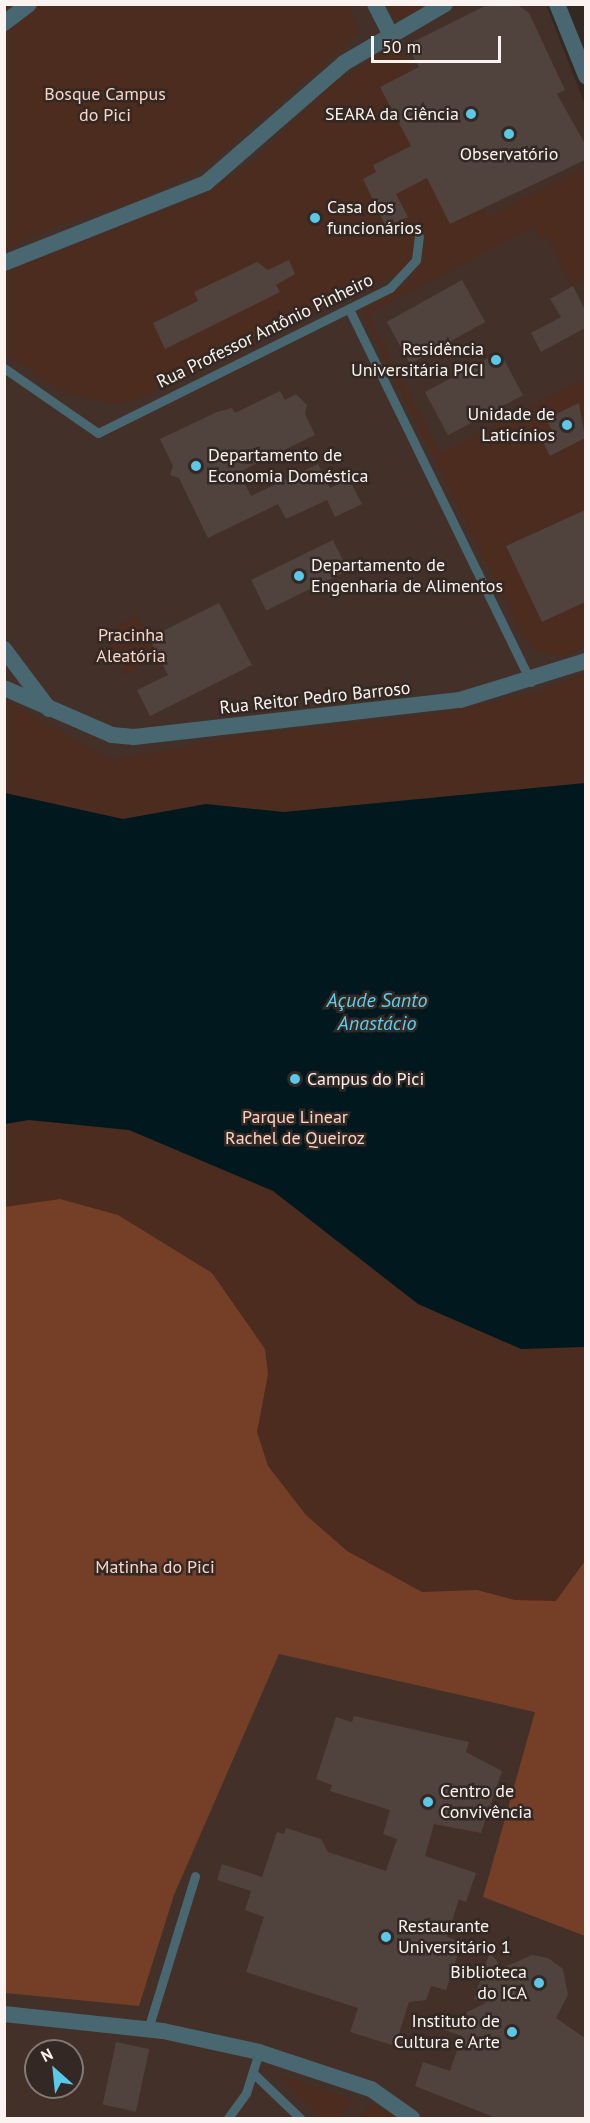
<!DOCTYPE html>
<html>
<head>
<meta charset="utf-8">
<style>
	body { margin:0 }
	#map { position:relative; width:590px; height:2123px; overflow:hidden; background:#332823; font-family:"PT Sans",sans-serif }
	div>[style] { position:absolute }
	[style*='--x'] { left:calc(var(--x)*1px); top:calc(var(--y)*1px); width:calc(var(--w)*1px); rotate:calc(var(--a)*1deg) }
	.built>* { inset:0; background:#423029 }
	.green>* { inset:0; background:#4b2c1e; transform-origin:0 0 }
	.forest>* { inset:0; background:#753f27 }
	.water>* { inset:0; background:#01181f }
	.building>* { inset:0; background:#50433e; transform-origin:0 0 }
	.service>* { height:9px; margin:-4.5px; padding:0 4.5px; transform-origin:4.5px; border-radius:4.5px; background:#496770 }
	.minor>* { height:16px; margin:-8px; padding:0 8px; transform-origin:8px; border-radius:8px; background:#496770 }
	.dots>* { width:16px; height:16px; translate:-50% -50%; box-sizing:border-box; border:3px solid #332823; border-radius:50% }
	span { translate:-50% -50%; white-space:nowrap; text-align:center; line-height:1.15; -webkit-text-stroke:5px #332823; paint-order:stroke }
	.park-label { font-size:18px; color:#f9d5c6 }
	.poi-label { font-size:18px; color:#fbf3ef }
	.right { translate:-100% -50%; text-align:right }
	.left { translate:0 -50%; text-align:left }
	.street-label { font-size:18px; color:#fbf3ef }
	.water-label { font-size:20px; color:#5acfef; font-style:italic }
	.frame { position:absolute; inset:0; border:6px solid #fbf3ef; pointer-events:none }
	.north { position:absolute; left:24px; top:2039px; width:60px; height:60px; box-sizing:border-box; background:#332823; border:2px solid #837975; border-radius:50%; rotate:333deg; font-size:16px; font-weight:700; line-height:24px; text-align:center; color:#fbf3ef }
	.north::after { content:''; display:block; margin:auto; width:21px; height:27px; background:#5ac8e6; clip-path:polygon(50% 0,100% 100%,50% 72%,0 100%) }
	.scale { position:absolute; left:371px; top:36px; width:130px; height:27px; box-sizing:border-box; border:3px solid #fbf3ef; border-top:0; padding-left:8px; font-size:18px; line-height:21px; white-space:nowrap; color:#fbf3ef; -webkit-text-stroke:4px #332823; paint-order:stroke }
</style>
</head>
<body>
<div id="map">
	<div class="built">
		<div style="clip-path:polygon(evenodd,5px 5px,546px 5px,586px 107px,585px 2118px,5px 2118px,5px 5px,36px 2051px,72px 2051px,72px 2087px,36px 2087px,36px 2051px)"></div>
	</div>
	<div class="green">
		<div style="clip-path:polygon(348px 4px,360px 33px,207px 166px,138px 201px,56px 226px,5px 249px,4px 32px,41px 5px)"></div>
		<div style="clip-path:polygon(388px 5px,430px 5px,396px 20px)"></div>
		<div style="clip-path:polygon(397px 43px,488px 217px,585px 167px,585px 279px,572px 287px,547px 236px,540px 239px,533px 227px,367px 314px,440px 454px,585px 378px,585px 647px,565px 656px,539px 653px,523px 637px,363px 315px,363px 309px,418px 277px,400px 272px,138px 399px,117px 404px,67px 394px,5px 354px,5px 272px,202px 195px,248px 165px,334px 83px)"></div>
		<div style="left:138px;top:616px;width:46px;height:39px;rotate:63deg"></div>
		<div style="clip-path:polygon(585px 673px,585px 1767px,507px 1685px,5px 1489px,5px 700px,112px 760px,242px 735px,436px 714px,538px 692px)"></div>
		<div style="clip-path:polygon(277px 2074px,353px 2099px,353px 2102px,338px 2118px,321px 2118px)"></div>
		<div style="clip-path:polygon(372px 2104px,395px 2116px,398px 2118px,359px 2118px)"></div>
	</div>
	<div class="forest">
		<div style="clip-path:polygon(60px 1199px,118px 1215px,212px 1273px,265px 1349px,268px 1374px,257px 1432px,268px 1466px,306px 1515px,347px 1551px,422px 1592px,477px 1590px,515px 1600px,556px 1601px,585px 1561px,585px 1936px,483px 1897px,535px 1712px,279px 1654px,174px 1895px,139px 2006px,5px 1993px,5px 1207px)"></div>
	</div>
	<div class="water">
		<div style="clip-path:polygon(585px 783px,585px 1347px,521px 1349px,418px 1304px,273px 1191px,129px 1130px,29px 1120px,5px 1124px,5px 793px,123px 819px,206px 804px,284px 812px)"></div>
	</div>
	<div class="building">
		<div style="clip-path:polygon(489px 4px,516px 4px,529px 13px,565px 90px,557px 94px,585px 144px,585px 160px,450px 224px,427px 178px,396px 194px,408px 217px,386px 227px,363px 179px,376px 172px,373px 165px,411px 146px,380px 87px,419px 67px,407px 45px)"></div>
		<div style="clip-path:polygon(289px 260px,295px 274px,276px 285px,280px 292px,165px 349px,153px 323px,198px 301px,194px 292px,257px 262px,268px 270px)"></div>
		<div style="left:462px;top:280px;width:48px;height:86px;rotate:61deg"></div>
		<div style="clip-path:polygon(573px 286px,585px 310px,585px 328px,541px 352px,531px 333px,561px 317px,550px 299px)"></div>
		<div style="left:500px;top:352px;width:49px;height:85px;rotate:62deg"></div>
		<div style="clip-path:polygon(280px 391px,285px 400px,296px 394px,307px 405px,305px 414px,315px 435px,239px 472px,251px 496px,318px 464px,330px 488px,349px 479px,362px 504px,335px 517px,327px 500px,286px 519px,278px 504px,208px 538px,179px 478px,170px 475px,173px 466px,160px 439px,217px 412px,232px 408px,235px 413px)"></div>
		<div style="clip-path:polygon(579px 403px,585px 438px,550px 456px,541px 438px,553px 432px,546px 419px)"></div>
		<div style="clip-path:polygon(585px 510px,585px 602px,542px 622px,506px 546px)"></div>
		<div style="left:333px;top:540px;width:34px;height:91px;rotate:64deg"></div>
		<div style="clip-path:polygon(219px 603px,252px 665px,150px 716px,137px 690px,168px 675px,149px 638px)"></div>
		<div style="clip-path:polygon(354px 1716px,469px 1742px,466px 1752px,502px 1771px,481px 1833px,434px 1824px,425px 1856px,476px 1873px,466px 1902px,459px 1899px,447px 1937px,462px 1942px,446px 1990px,431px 1986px,426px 2000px,409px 2002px,395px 2046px,350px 2032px,358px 2008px,246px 1972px,264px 1917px,245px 1910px,251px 1891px,217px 1880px,222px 1864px,262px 1877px,277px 1832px,284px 1834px,286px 1828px,321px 1839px,328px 1852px,386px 1871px,397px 1839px,383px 1834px,390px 1810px,330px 1791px,332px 1785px,316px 1779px,336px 1717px,352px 1722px)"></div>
		<div style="clip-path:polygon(490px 1952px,502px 1968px,532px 1955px,548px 1958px,563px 1969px,568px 1995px,556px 2018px,585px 2038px,585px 2118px,496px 2118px,415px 2086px,423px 2062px,450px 2071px,462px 2036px,436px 2027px,486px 2003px,474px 1999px)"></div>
		<div style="left:116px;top:2042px;width:34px;height:64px;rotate:12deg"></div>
	</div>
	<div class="service">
		<div style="--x:349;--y:309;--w:415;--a:64"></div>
		<div style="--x:4;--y:368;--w:114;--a:34.7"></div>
		<div style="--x:98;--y:433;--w:326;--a:-26.4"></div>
		<div style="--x:390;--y:288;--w:38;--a:-47"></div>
		<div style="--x:416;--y:260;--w:24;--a:-83"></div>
		<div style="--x:148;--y:2029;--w:160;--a:-72.9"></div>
		<div style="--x:254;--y:2074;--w:64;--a:43.7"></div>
		<div style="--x:228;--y:2118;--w:31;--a:-54"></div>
		<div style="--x:246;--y:2093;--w:43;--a:-72.4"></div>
	</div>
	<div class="minor">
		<div style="--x:375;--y:4;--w:35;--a:63"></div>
		<div style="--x:557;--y:4;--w:78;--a:68.1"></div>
		<div style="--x:4;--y:23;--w:31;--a:-37"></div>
		<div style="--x:4;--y:263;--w:217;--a:-21.6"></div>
		<div style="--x:206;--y:183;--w:183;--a:-41"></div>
		<div style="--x:344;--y:63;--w:117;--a:-30.3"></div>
		<div style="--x:4;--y:649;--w:75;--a:53.1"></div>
		<div style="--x:4;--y:688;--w:118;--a:23.5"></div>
		<div style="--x:112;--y:735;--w:22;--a:5"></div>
		<div style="--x:134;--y:737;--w:328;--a:-6.5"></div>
		<div style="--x:460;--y:700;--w:132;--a:-17.2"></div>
		<div style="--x:4;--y:2014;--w:160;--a:6.1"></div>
		<div style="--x:163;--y:2031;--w:98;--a:12.3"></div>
		<div style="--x:259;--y:2052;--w:118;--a:18.3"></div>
		<div style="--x:371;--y:2089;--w:50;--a:35.3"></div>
	</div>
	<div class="dots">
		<div style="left:471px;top:114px;background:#5ac8e6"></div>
		<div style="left:509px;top:134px;background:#5ac8e6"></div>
		<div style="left:315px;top:218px;background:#5ac8e6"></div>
		<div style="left:496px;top:360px;background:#5ac8e6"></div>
		<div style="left:567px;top:425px;background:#5ac8e6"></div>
		<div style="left:196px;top:466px;background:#5ac8e6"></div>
		<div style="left:299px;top:576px;background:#5ac8e6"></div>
		<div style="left:295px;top:1079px;background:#5ac8e6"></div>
		<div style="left:428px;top:1802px;background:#5ac8e6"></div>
		<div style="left:386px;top:1937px;background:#5ac8e6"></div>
		<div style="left:539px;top:1983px;background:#5ac8e6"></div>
		<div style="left:512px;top:2032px;background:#5ac8e6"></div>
	</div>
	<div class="park-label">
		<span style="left:105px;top:105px">Bosque Campus<br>do Pici</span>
		<span style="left:131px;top:646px">Pracinha<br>Aleatória</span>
		<span style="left:295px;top:1128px">Parque Linear<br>Rachel de Queiroz</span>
		<span style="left:155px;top:1567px">Matinha do Pici</span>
	</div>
	<div class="poi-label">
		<span class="right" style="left:459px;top:114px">SEARA da Ciência</span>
		<span style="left:509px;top:154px">Observatório</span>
		<span class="left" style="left:327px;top:218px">Casa dos<br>funcionários</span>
		<span class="right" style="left:484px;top:360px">Residência<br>Universitária PICI</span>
		<span class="right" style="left:555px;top:425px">Unidade de<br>Laticínios</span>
		<span class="left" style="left:208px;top:466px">Departamento de<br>Economia Doméstica</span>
		<span class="left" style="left:311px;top:576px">Departamento de<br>Engenharia de Alimentos</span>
		<span class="left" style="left:307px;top:1079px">Campus do Pici</span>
		<span class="left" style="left:440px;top:1802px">Centro de<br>Convivência</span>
		<span class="left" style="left:398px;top:1937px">Restaurante<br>Universitário 1</span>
		<span class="right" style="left:527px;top:1983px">Biblioteca<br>do ICA</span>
		<span class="right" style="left:500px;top:2032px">Instituto de<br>Cultura e Arte</span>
	</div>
	<div class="street-label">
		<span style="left:265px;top:331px;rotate:-26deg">Rua Professor Antônio Pinheiro</span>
		<span style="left:315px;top:698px;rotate:-6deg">Rua Reitor Pedro Barroso</span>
	</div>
	<div class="water-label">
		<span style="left:377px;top:1012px">Açude Santo<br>Anastácio</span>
	</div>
	<div class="frame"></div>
	<div class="north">N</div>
	<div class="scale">50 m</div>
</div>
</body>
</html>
